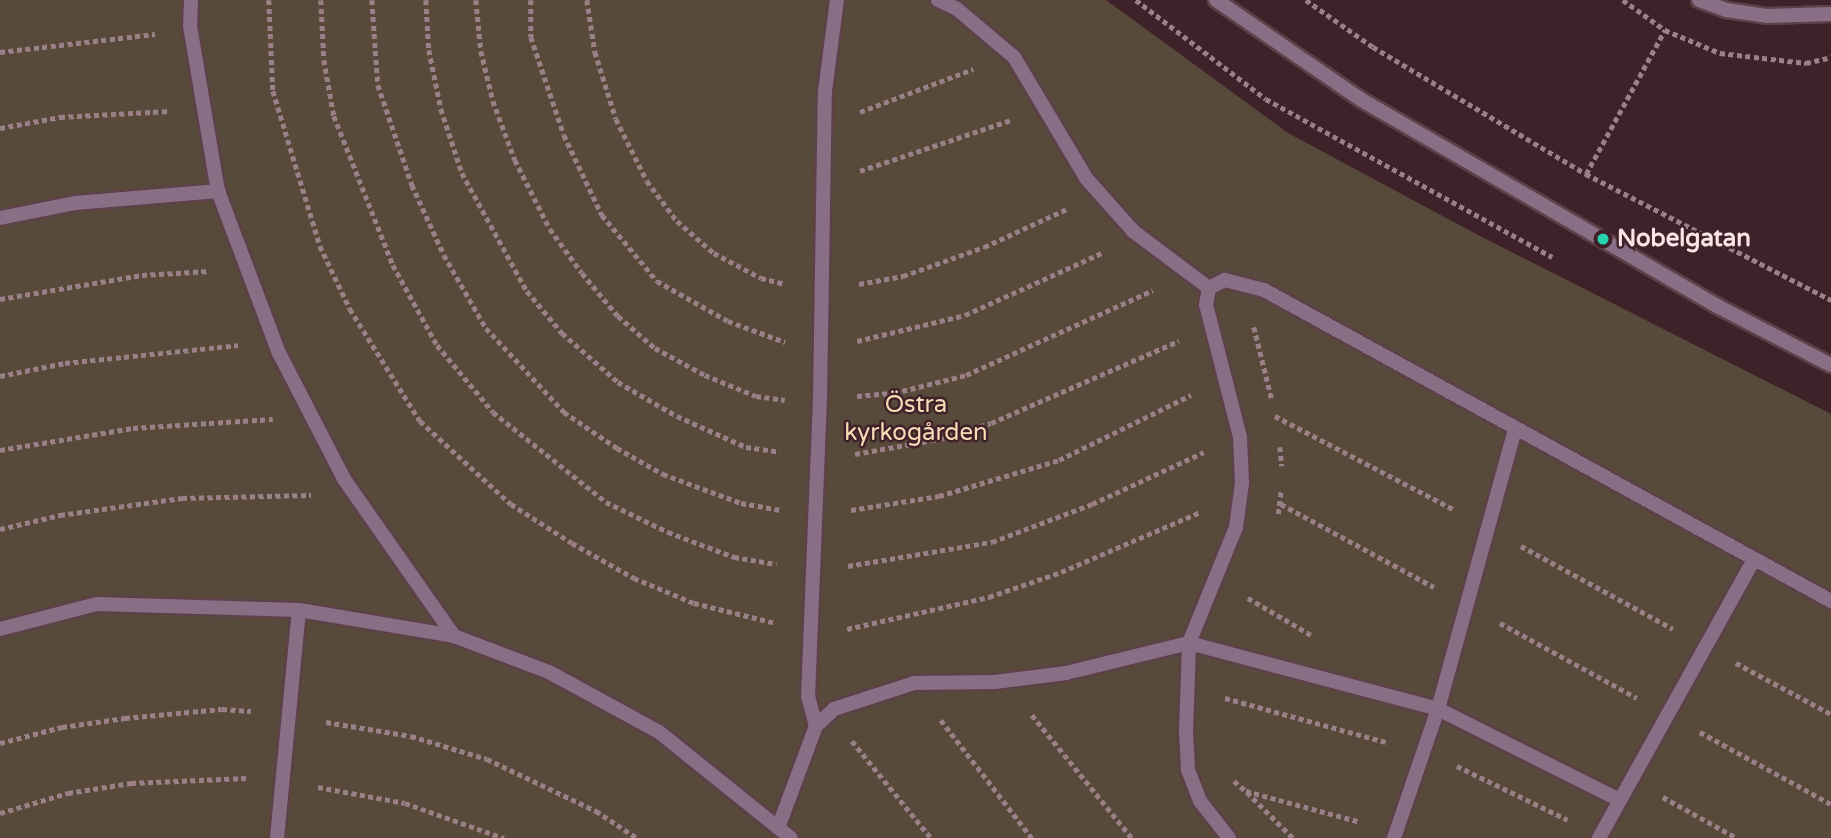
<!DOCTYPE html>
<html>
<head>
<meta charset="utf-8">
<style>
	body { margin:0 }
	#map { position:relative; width:1831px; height:838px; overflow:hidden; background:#3f2129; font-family:"Varela Round",sans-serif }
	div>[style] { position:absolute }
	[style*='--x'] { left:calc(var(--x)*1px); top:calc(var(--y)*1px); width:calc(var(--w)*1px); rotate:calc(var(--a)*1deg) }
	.green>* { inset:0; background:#574a3b }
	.path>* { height:4.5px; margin-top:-2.25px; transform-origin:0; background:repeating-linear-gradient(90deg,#9b8187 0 5px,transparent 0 8.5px) }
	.roads { filter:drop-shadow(2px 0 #5d4048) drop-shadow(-2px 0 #5d4048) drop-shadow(0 2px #5d4048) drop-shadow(0 -2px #5d4048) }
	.service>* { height:14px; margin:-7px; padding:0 7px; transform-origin:7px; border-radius:7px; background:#896f85 }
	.minor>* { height:14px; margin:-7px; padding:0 7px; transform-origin:7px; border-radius:7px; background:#896f85 }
	.dots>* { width:19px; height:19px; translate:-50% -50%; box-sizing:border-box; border:4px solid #3f2129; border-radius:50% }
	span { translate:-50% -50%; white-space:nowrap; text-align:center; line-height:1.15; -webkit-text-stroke:5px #3f2129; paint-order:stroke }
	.poi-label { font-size:24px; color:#f9e4e8; font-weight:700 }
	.left { translate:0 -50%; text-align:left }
	.park-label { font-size:24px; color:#f9dbb8 }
</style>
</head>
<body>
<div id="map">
	<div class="green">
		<div style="clip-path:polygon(0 0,1106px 0,1288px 133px,1478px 235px,1831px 414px,1831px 838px,0 838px)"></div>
	</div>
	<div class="path">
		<div style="--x:269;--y:0;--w:91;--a:87.5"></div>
		<div style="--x:273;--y:91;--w:162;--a:73.1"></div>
		<div style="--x:320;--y:246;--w:70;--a:64.5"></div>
		<div style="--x:350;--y:309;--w:132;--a:58"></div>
		<div style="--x:420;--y:421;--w:123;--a:42.4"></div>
		<div style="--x:511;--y:504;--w:72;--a:32.6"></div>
		<div style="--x:572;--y:543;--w:71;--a:29.4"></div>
		<div style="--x:634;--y:578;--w:65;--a:22.6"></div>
		<div style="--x:694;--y:603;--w:84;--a:13.7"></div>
		<div style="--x:321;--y:0;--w:60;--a:87.1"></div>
		<div style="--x:324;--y:60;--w:57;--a:79.9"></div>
		<div style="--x:334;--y:116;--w:160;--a:68.4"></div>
		<div style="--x:393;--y:265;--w:91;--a:61.2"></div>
		<div style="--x:437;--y:345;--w:87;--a:50.1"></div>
		<div style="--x:493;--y:412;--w:144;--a:38.5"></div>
		<div style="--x:606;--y:502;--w:69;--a:25.8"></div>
		<div style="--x:668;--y:532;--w:71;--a:20.7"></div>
		<div style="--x:734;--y:557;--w:43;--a:9.5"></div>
		<div style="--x:372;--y:0;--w:85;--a:86"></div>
		<div style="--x:378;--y:85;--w:106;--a:71.2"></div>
		<div style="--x:412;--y:185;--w:77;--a:65.4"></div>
		<div style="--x:444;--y:255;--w:84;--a:60.1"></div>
		<div style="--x:486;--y:328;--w:115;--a:47.1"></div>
		<div style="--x:564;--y:412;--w:64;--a:34.2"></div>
		<div style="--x:617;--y:448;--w:53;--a:29.5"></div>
		<div style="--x:663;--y:474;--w:83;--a:20.4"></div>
		<div style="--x:741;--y:503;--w:40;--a:10"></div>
		<div style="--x:426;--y:0;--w:50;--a:86.6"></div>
		<div style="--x:429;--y:50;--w:60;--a:78.5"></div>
		<div style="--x:441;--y:109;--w:67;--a:71.8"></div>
		<div style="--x:462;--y:173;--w:135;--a:61.2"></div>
		<div style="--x:527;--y:291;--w:55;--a:50.2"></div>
		<div style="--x:562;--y:333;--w:74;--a:41.2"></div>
		<div style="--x:618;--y:382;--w:68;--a:30"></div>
		<div style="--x:677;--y:416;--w:76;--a:24.2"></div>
		<div style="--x:746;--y:447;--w:34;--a:8"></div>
		<div style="--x:476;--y:0;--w:51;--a:84.4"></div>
		<div style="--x:481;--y:51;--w:51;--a:76.5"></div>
		<div style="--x:493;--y:101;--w:63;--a:69.6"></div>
		<div style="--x:515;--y:160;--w:77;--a:63.1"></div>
		<div style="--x:550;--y:229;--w:54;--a:54"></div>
		<div style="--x:582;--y:273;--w:56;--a:50.1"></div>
		<div style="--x:618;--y:316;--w:49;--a:40.9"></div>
		<div style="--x:655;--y:348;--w:57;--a:28.4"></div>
		<div style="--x:705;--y:375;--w:55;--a:22.4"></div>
		<div style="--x:756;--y:396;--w:29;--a:8"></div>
		<div style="--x:531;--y:0;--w:37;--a:90"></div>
		<div style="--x:531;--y:37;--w:103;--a:71.4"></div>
		<div style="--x:564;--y:135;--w:89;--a:64.6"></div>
		<div style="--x:602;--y:215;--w:86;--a:50.2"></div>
		<div style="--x:657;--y:281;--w:81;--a:29.4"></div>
		<div style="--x:728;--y:321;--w:61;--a:20.2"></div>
		<div style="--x:587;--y:0;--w:53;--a:81.3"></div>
		<div style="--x:595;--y:52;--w:70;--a:72.6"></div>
		<div style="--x:616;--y:119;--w:69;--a:63.4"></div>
		<div style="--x:647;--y:181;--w:50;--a:53.1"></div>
		<div style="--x:677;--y:221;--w:49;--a:40.9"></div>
		<div style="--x:714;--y:253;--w:53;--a:28"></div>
		<div style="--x:761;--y:278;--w:25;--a:14"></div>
		<div style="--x:1136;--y:0;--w:163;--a:37.3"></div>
		<div style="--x:1266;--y:99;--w:327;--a:28.9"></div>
		<div style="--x:1306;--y:0;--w:82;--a:35"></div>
		<div style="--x:1373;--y:47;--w:248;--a:30.8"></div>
		<div style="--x:1586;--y:174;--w:276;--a:27.2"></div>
		<div style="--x:1623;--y:0;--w:52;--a:35.5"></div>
		<div style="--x:1665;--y:30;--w:60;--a:22.7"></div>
		<div style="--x:1720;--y:53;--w:87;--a:6.6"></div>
		<div style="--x:1806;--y:63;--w:26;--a:-13"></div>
		<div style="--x:0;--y:52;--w:156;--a:-6.6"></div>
		<div style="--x:860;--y:112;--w:121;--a:-20.8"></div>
		<div style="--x:0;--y:128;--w:61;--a:-10.4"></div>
		<div style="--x:60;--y:117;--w:109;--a:-3.2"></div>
		<div style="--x:860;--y:171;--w:159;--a:-18.7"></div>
		<div style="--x:1586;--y:174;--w:164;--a:-61.3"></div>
		<div style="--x:859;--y:284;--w:45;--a:-10.3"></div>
		<div style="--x:903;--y:276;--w:86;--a:-19.7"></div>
		<div style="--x:984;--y:247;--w:91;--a:-24.6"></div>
		<div style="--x:0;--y:299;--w:144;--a:-9.6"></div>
		<div style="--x:142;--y:275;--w:67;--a:-3.4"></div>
		<div style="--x:1254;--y:327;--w:75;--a:76.1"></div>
		<div style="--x:857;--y:341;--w:111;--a:-13.5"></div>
		<div style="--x:965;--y:315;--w:153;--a:-24.4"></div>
		<div style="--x:0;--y:376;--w:66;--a:-11.3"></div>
		<div style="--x:65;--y:363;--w:174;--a:-5.9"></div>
		<div style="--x:857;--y:396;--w:37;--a:-5"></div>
		<div style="--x:894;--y:393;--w:74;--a:-14"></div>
		<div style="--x:966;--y:375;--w:205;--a:-24.4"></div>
		<div style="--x:1275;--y:416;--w:203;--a:27.6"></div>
		<div style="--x:1280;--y:447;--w:19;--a:84"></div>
		<div style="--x:0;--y:450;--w:135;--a:-9.4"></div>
		<div style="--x:133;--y:428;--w:140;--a:-3.7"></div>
		<div style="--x:855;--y:454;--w:85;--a:-10.1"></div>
		<div style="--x:939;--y:439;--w:54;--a:-17.1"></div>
		<div style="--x:991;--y:423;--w:205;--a:-23.6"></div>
		<div style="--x:1281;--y:504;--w:174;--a:28.5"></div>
		<div style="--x:851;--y:510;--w:89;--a:-9"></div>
		<div style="--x:939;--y:496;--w:125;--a:-16.7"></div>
		<div style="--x:1059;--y:460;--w:147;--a:-26.2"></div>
		<div style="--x:1278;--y:514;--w:25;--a:-83"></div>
		<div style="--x:0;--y:529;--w:62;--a:-13.1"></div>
		<div style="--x:60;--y:515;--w:123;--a:-7.9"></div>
		<div style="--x:182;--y:498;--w:129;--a:-1.3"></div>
		<div style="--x:1521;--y:546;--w:173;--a:28.6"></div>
		<div style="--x:848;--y:566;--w:146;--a:-9.5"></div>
		<div style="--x:992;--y:542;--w:107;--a:-20.8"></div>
		<div style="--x:1092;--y:504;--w:123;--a:-24.9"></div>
		<div style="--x:1248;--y:598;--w:73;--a:30.4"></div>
		<div style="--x:1500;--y:623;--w:156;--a:28.7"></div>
		<div style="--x:847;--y:629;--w:146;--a:-12.7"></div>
		<div style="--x:989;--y:597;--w:76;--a:-19.1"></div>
		<div style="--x:1061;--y:572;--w:151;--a:-23.3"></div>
		<div style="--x:1736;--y:663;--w:108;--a:28.2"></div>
		<div style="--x:1225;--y:698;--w:170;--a:15.3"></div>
		<div style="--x:1032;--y:715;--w:159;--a:50.9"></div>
		<div style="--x:941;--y:720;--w:149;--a:52.4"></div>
		<div style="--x:326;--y:722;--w:86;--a:9.4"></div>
		<div style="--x:411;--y:736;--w:79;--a:16.8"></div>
		<div style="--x:487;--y:759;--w:121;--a:25.5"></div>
		<div style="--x:596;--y:811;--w:49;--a:33.4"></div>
		<div style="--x:1700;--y:732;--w:149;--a:28.8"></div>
		<div style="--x:852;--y:741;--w:125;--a:50.8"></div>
		<div style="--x:0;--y:743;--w:64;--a:-14.5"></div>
		<div style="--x:62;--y:727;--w:64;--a:-8.1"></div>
		<div style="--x:125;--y:718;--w:97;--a:-5.3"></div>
		<div style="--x:222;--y:709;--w:29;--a:4"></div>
		<div style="--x:1457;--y:766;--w:123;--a:25.9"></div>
		<div style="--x:1234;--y:781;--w:16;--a:40"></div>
		<div style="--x:1246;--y:791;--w:119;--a:15.1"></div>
		<div style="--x:318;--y:787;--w:88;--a:10.4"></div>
		<div style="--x:405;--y:803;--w:105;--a:19.5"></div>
		<div style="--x:1247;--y:792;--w:65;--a:45"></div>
		<div style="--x:1663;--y:797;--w:85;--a:29"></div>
		<div style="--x:0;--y:813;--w:71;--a:-16.4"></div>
		<div style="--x:68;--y:793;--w:64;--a:-9"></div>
		<div style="--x:131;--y:783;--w:116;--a:-2.5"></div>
	</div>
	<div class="roads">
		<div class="service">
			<div style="--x:191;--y:0;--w:26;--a:92"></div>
			<div style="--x:190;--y:26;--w:167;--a:80.4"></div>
			<div style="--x:218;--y:191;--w:173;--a:69.4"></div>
			<div style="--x:279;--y:353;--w:142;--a:62.7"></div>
			<div style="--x:344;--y:479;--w:192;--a:55"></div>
			<div style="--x:938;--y:0;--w:21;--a:25"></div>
			<div style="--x:957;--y:9;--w:75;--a:40.1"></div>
			<div style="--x:1014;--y:57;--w:141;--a:59.2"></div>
			<div style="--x:1086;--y:178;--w:71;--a:48.4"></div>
			<div style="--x:1133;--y:231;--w:95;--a:36.9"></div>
			<div style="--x:0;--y:218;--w:76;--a:-11.3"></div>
			<div style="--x:75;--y:203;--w:144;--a:-4.8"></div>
			<div style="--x:0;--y:629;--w:100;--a:-14.5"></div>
			<div style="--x:97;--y:604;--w:202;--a:1.7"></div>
			<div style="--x:299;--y:610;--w:157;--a:9.5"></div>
			<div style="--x:454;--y:636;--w:102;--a:20.8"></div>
			<div style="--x:549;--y:672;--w:125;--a:28.6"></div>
			<div style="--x:659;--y:732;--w:169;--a:38.8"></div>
			<div style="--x:816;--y:726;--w:30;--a:-105"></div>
			<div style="--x:808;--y:697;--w:298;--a:-87.7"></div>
			<div style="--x:820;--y:399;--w:308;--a:-89.1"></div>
			<div style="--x:825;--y:91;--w:92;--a:-82.5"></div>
			<div style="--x:778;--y:828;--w:109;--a:-69.6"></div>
			<div style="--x:816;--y:726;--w:25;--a:-43"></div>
			<div style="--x:834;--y:709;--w:84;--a:-18"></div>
			<div style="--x:914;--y:683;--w:81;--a:-0.7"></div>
			<div style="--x:995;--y:682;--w:72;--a:-7.2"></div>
			<div style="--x:1066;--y:673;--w:127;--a:-13.7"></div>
			<div style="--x:1189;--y:643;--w:258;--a:14.8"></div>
			<div style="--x:1438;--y:709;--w:203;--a:26.6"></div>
			<div style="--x:277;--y:838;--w:229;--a:-84.5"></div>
			<div style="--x:1229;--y:838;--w:47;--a:-128.1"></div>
			<div style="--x:1200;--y:801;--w:34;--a:-111"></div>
			<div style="--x:1188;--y:769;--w:38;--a:-93"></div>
			<div style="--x:1186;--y:731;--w:88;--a:-88"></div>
			<div style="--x:1189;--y:643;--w:125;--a:-67.9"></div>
			<div style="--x:1236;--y:527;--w:44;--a:-82.2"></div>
			<div style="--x:1242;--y:483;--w:46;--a:-92.5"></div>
			<div style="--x:1240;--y:437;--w:136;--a:-104.4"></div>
			<div style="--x:1206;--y:305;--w:17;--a:-80"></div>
			<div style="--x:1209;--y:288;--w:18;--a:-27"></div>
			<div style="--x:1225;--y:280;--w:40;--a:14.4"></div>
			<div style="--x:1264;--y:290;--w:647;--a:28.74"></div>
			<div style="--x:1394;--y:838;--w:136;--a:-71.2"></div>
			<div style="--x:1438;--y:709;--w:290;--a:-74.6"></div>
			<div style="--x:1599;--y:838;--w:319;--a:-60.9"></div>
		</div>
		<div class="minor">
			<div style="--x:1216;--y:0;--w:175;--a:34.5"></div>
			<div style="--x:1360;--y:99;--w:413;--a:30.1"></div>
			<div style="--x:1717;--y:306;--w:128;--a:27.4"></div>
			<div style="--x:1699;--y:0;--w:29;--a:20"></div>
			<div style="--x:1726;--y:10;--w:41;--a:8.3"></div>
			<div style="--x:1767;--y:16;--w:64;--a:-1.8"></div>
		</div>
	</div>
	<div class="dots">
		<div style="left:1603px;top:239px;background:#26d5ae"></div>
	</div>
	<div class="poi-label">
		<span class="left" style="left:1617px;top:239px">Nobelgatan</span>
	</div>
	<div class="park-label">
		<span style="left:916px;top:419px">Östra<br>kyrkogården</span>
	</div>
</div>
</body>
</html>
